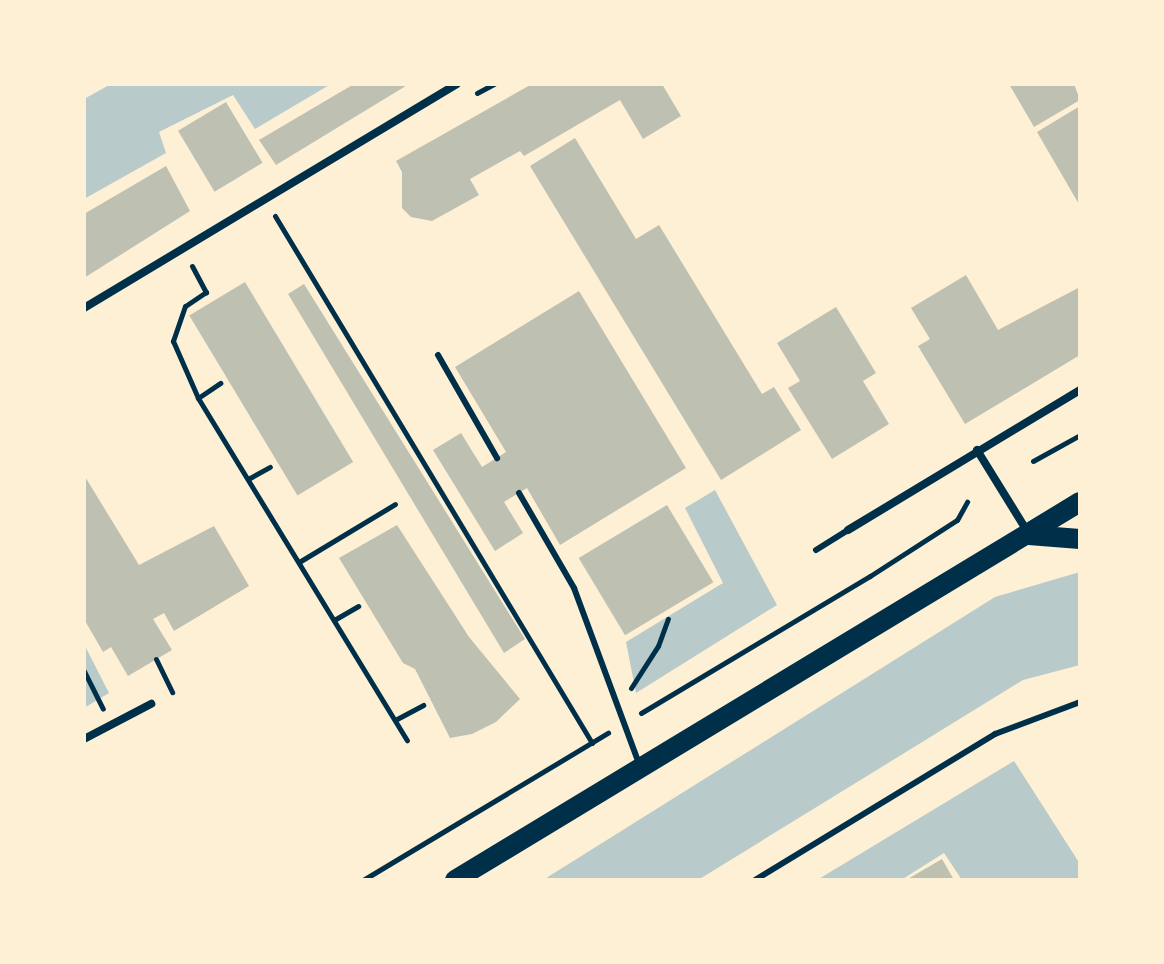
<!DOCTYPE html>
<html>
<head>
<meta charset="utf-8">
<style>
	body { margin:0 }
	#map { position:relative; width:1164px; height:964px; overflow:hidden; background:#fdf0d5; font-family:"Zilla Slab",serif }
	div>[style] { position:absolute }
	[style*='--x'] { left:calc(var(--x)*1px); top:calc(var(--y)*1px); width:calc(var(--w)*1px); rotate:calc(var(--a)*1deg) }
	.green>* { inset:0; background:#b9caca }
	.building>* { inset:0; background:#bec0b2; transform-origin:0 0 }
	.path>* { height:5px; margin:-2.5px; padding:0 2.5px; transform-origin:2.5px; border-radius:2.5px; background:#003049 }
	.service>* { height:6px; margin:-3px; padding:0 3px; transform-origin:3px; border-radius:3px; background:#003049 }
	.minor>* { height:8px; margin:-4px; padding:0 4px; transform-origin:4px; border-radius:4px; background:#003049 }
	.primary>* { height:20px; margin:-10px; padding:0 10px; transform-origin:10px; border-radius:10px; background:#003049 }
	span { translate:-50% -50%; white-space:nowrap; text-align:center; line-height:1.15; -webkit-text-stroke:8px #fdf0d5; paint-order:stroke }
	.frame { position:absolute; inset:0; border:86px solid #fdf0d5; pointer-events:none }
</style>
</head>
<body>
<div id="map">
	<div class="green">
		<div style="clip-path:polygon(111px 84px,331px 84px,255px 129px,233px 95px,159px 132px,166px 153px,84px 199px,84px 99px)"></div>
		<div style="clip-path:polygon(715px 490px,777px 605px,636px 693px,626px 642px,723px 583px,685px 508px)"></div>
		<div style="clip-path:polygon(1080px 572px,1080px 665px,1023px 680px,698px 880px,543px 880px,995px 597px)"></div>
		<div style="clip-path:polygon(84px 644px,109px 693px,84px 708px)"></div>
		<div style="clip-path:polygon(1014px 761px,1080px 864px,1080px 880px,962px 880px,944px 853px,901px 880px,817px 880px)"></div>
	</div>
	<div class="building">
		<div style="clip-path:polygon(354px 84px,409px 84px,276px 165px,259px 140px)"></div>
		<div style="clip-path:polygon(532px 84px,662px 84px,681px 116px,643px 139px,620px 100px,524px 156px,520px 151px,470px 179px,479px 195px,432px 221px,411px 217px,402px 208px,402px 172px,396px 161px)"></div>
		<div style="clip-path:polygon(1009px 84px,1074px 84px,1080px 100px,1034px 127px)"></div>
		<div style="left:226px;top:102px;width:71px;height:56px;rotate:59deg"></div>
		<div style="clip-path:polygon(1080px 106px,1080px 206px,1037px 132px)"></div>
		<div style="clip-path:polygon(575px 138px,636px 239px,659px 225px,762px 394px,774px 387px,801px 430px,721px 480px,530px 166px)"></div>
		<div style="clip-path:polygon(166px 166px,190px 211px,84px 278px,84px 214px)"></div>
		<div style="clip-path:polygon(966px 275px,998px 330px,1080px 287px,1080px 355px,965px 424px,918px 346px,930px 339px,911px 308px)"></div>
		<div style="left:245px;top:282px;width:210px;height:65px;rotate:59deg"></div>
		<div style="clip-path:polygon(304px 284px,525px 639px,504px 653px,288px 294px)"></div>
		<div style="clip-path:polygon(579px 291px,686px 468px,560px 545px,527px 488px,504px 502px,523px 533px,495px 551px,433px 450px,461px 433px,482px 467px,506px 452px,455px 367px)"></div>
		<div style="clip-path:polygon(836px 307px,876px 373px,863px 381px,889px 424px,832px 459px,788px 388px,800px 381px,777px 343px)"></div>
		<div style="clip-path:polygon(84px 475px,139px 565px,214px 526px,249px 586px,174px 631px,164px 613px,153px 619px,172px 650px,128px 676px,111px 647px,103px 652px,84px 619px)"></div>
		<div style="left:667px;top:505px;width:90px;height:103px;rotate:59deg"></div>
		<div style="clip-path:polygon(397px 525px,469px 637px,520px 699px,496px 722px,472px 734px,450px 738px,415px 669px,403px 663px,339px 558px)"></div>
		<div style="clip-path:polygon(942px 859px,954px 880px,906px 880px)"></div>
	</div>
	<div class="path">
		<div style="--x:477;--y:93;--w:19;--a:-28"></div>
		<div style="--x:275;--y:216;--w:615;--a:58.97"></div>
		<div style="--x:192;--y:266;--w:30;--a:62"></div>
		<div style="--x:206;--y:292;--w:25;--a:146"></div>
		<div style="--x:185;--y:306;--w:37;--a:109"></div>
		<div style="--x:173;--y:341;--w:62;--a:66.3"></div>
		<div style="--x:198;--y:398;--w:401;--a:58.6"></div>
		<div style="--x:198;--y:398;--w:27;--a:-34"></div>
		<div style="--x:1033;--y:461;--w:54;--a:-29"></div>
		<div style="--x:248;--y:479;--w:25;--a:-29"></div>
		<div style="--x:299;--y:562;--w:112;--a:-31.1"></div>
		<div style="--x:334;--y:620;--w:28;--a:-30"></div>
		<div style="--x:156;--y:659;--w:37;--a:64"></div>
		<div style="--x:84;--y:671;--w:42;--a:63.4"></div>
		<div style="--x:631;--y:688;--w:50;--a:-57.3"></div>
		<div style="--x:658;--y:646;--w:29;--a:-70"></div>
		<div style="--x:641;--y:713;--w:267;--a:-30.9"></div>
		<div style="--x:870;--y:576;--w:103;--a:-32.8"></div>
		<div style="--x:957;--y:520;--w:21;--a:-61"></div>
		<div style="--x:395;--y:720;--w:32;--a:-28"></div>
		<div style="--x:363;--y:880;--w:286;--a:-31"></div>
	</div>
	<div class="service">
		<div style="--x:438;--y:355;--w:119;--a:60.2"></div>
		<div style="--x:519;--y:493;--w:110;--a:59.9"></div>
		<div style="--x:574;--y:588;--w:190;--a:69.7"></div>
		<div style="--x:816;--y:550;--w:38;--a:-32"></div>
		<div style="--x:755;--y:880;--w:281;--a:-31.3"></div>
		<div style="--x:995;--y:734;--w:91;--a:-20.6"></div>
	</div>
	<div class="minor">
		<div style="--x:84;--y:308;--w:435;--a:-31"></div>
		<div style="--x:977;--y:450;--w:95;--a:58.3"></div>
		<div style="--x:848;--y:530;--w:271;--a:-31.1"></div>
		<div style="--x:84;--y:739;--w:76;--a:-27.6"></div>
	</div>
	<div class="primary">
		<div style="--x:1029;--y:535;--w:51;--a:4.5"></div>
		<div style="--x:455;--y:880;--w:730;--a:-31.17"></div>
	</div>
	<div class="frame"></div>
</div>
</body>
</html>
